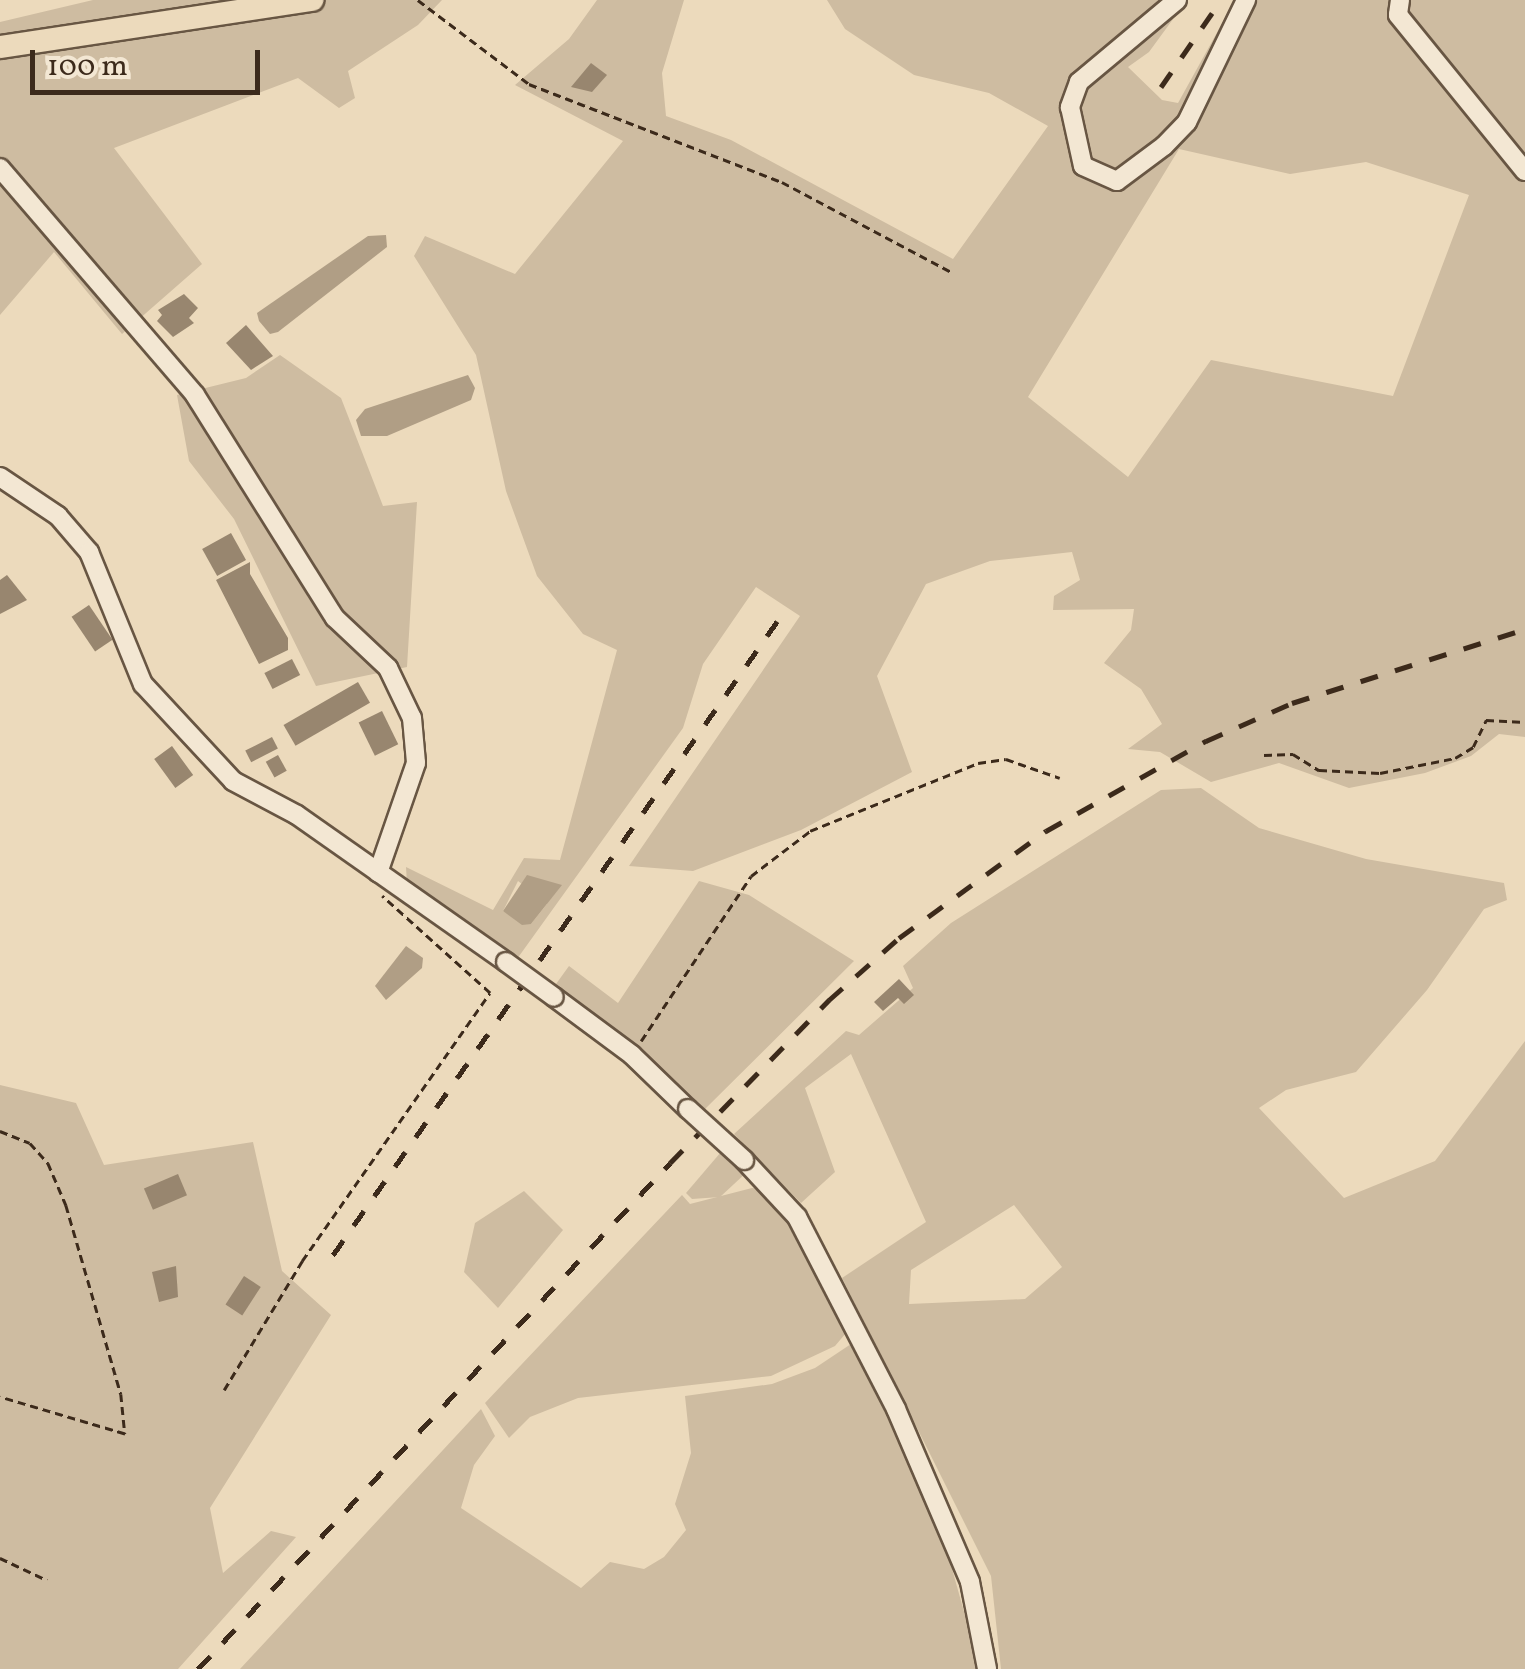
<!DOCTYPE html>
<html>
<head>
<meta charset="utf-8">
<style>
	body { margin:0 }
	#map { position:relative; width:1525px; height:1669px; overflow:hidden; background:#ecdabc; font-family:Vollkorn,serif }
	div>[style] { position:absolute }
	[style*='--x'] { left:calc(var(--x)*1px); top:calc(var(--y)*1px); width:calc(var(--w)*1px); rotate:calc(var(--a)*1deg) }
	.green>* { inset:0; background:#cebca1 }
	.water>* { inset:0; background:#b09e85 }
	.building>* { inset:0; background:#98866f; transform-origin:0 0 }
	.path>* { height:2.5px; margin-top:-1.25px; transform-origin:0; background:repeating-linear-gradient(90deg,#3c2a1b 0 8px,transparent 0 13px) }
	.roads { filter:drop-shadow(2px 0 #685643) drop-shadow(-2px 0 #685643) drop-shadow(0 2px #685643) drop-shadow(0 -2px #685643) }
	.minor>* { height:18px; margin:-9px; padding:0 9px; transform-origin:9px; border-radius:9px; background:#f3e7d3 }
	.major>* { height:22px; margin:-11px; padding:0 11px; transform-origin:11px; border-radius:11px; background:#ecdabc }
	.rail>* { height:5px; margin-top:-2.5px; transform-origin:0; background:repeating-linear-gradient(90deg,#3c2a1b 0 18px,transparent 0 36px) }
	.bridges { filter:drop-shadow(2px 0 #685643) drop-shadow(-2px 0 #685643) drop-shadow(0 2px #685643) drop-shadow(0 -2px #685643) }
	.minor-bridge>* { height:18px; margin:-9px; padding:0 9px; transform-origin:9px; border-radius:9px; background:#f3e7d3 }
	span { translate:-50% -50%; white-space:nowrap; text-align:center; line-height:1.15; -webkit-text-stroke:9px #f3e7d3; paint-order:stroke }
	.scale { position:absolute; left:30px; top:50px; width:230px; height:45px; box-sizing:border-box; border:5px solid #3c2a1b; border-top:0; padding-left:12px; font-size:30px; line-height:35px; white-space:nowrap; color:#3c2a1b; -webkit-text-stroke:8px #f3e7d3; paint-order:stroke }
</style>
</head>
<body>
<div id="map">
	<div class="green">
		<div style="clip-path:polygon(93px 0,442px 0,418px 25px,348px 71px,355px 98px,339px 108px,298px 78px,114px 148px,202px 264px,122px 334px,54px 252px,0 315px,0 22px)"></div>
		<div style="clip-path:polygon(evenodd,597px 0,684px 0,662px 73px,666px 116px,731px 140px,953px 259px,1048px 126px,989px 93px,914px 75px,845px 29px,827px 0,1187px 0,1149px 52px,1128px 67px,1162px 100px,1178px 103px,1235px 0,1525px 0,1525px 737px,1499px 734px,1471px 756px,1425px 773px,1349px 788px,1279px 763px,1211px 782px,1160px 752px,1128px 749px,1162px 724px,1141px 689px,1104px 663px,1131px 630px,1134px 609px,1053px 610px,1054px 596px,1080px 580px,1072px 552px,990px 561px,926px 584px,877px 676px,912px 772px,801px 830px,693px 871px,629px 866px,800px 616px,756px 587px,703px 664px,683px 728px,517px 959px,407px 884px,406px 867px,493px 910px,524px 858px,560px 860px,617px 650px,583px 634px,537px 576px,506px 491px,476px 355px,414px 256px,425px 236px,515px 274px,623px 141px,515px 85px,569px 39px,597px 0,1179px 149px,1290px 174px,1366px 162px,1469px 195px,1393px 396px,1211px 360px,1128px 477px,1028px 397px,1179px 149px,597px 0,518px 881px,547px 904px,531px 924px,503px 911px,518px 881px)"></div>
		<div style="clip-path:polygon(280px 355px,341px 398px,383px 506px,417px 502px,407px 667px,316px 686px,234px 519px,189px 461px,177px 395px,246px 378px)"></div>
		<div style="clip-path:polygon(evenodd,1201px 788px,1259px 828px,1366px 859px,1504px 883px,1507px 900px,1484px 909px,1427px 990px,1356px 1072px,1286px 1090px,1259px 1108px,1344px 1198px,1435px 1161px,1525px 1041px,1525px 1669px,1001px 1669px,991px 1576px,842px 1278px,926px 1222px,851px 1054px,805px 1088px,835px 1172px,801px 1203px,734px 1134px,846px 1031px,859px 1035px,913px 988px,903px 966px,951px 923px,1161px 790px,1201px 788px,1014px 1205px,1062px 1267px,1025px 1299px,909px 1304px,911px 1270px,1014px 1205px)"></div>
		<div style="clip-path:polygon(699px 881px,749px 895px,854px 961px,704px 1110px,556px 984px,569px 966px,618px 1003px)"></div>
		<div style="clip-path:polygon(0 1085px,76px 1103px,104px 1165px,253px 1142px,282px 1271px,331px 1315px,210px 1508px,223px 1573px,271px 1531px,296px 1537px,178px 1669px,0 1669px)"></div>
		<div style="clip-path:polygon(721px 1152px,747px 1172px,720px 1197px,692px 1199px,686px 1193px)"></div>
		<div style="clip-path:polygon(752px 1188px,764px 1189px,793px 1219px,846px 1333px,835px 1346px,771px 1376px,578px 1398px,530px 1417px,509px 1438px,485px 1403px,682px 1195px,690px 1204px)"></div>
		<div style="clip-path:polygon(524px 1191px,563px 1230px,498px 1308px,464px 1272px,475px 1223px)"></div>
		<div style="clip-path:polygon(854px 1342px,949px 1558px,980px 1669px,240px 1669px,481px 1409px,495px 1436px,474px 1465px,461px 1508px,581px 1588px,610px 1562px,644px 1569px,664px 1557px,686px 1530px,675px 1504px,691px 1453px,685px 1396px,772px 1384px,815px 1368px)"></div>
	</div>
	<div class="water">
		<div style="clip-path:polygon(386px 235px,387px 247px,278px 332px,270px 334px,259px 321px,257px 313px,368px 236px)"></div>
		<div style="clip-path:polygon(468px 375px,475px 388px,471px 400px,387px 436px,361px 436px,356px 420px,365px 409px)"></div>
		<div style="clip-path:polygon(527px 875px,562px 885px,531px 924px,522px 925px,503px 911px)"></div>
		<div style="clip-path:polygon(406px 946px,423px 958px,422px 968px,386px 1000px,375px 986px)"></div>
	</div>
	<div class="building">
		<div style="clip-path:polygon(591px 63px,607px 75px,592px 92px,571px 87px)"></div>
		<div style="clip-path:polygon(184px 294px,198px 308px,189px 318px,194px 323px,173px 337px,157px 321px,162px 315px,158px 310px)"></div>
		<div style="clip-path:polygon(246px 325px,273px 356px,251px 370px,226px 343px)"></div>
		<div style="left:231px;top:533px;width:31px;height:33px;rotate:61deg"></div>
		<div style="clip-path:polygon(250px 562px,250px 574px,288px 638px,288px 650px,259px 664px,216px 580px)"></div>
		<div style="clip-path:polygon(7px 575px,27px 600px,0 614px,0 580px)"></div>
		<div style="left:89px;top:605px;width:42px;height:21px;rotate:56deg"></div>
		<div style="left:292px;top:659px;width:18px;height:31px;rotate:63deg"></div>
		<div style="left:358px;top:682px;width:24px;height:86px;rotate:60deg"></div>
		<div style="left:382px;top:711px;width:37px;height:26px;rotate:64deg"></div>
		<div style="left:272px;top:737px;width:13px;height:30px;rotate:63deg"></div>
		<div style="left:172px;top:746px;width:36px;height:22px;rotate:54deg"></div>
		<div style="left:278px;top:755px;width:18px;height:14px;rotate:61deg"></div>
		<div style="clip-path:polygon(899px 979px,914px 995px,904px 1004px,898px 998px,883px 1011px,874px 1002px)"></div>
		<div style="left:178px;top:1174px;width:23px;height:37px;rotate:67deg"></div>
		<div style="clip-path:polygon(176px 1266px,178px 1297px,159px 1302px,152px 1272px)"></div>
		<div style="left:244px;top:1276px;width:20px;height:34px;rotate:33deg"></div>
	</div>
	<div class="path">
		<div style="--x:418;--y:0;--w:139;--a:37.1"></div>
		<div style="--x:529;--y:84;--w:271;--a:21.2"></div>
		<div style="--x:782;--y:182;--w:191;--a:28"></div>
		<div style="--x:1264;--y:755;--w:29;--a:-2"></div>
		<div style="--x:1293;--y:754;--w:31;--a:32"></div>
		<div style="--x:1319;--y:770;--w:61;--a:2.8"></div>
		<div style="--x:1380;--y:773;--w:76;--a:-11.3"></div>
		<div style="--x:1455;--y:758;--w:21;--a:-31"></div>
		<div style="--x:1473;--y:747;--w:30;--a:-64"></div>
		<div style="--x:1486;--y:720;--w:39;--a:3"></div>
		<div style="--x:641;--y:1041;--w:198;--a:-56.3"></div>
		<div style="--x:751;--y:876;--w:74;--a:-37.3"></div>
		<div style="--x:810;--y:831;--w:181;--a:-22"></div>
		<div style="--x:978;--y:763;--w:28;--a:-8"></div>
		<div style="--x:1006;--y:759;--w:57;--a:19.4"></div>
		<div style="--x:0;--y:1131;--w:32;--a:22"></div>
		<div style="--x:30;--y:1143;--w:27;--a:48"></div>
		<div style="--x:48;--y:1163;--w:46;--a:66.8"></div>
		<div style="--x:66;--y:1205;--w:197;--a:73.8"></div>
		<div style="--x:121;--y:1394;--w:40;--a:84.3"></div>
		<div style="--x:125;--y:1434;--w:130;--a:-163.5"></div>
		<div style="--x:224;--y:1390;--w:151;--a:-58.8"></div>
		<div style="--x:302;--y:1261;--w:327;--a:-55"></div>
		<div style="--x:490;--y:993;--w:145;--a:-138.1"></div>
		<div style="--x:0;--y:1558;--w:52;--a:25.1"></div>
	</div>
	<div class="roads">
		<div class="minor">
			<div style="--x:1177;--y:0;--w:128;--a:140.1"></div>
			<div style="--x:1079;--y:82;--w:27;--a:110"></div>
			<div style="--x:1070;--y:107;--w:60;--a:77.6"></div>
			<div style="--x:1083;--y:166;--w:37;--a:24"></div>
			<div style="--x:1117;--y:181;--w:59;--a:-36.7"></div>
			<div style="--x:1164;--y:146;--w:33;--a:-46"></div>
			<div style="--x:1187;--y:122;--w:136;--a:-64.2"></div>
			<div style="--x:1400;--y:0;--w:15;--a:98"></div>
			<div style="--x:1398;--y:15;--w:201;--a:50.9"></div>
			<div style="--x:0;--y:168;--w:299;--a:49.3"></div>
			<div style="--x:195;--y:395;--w:263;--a:57.9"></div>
			<div style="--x:335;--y:618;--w:73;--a:43.3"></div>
			<div style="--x:388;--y:668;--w:55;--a:64.4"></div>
			<div style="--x:412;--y:718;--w:45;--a:84.9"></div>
			<div style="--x:416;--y:763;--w:116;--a:109.1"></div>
			<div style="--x:0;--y:477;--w:70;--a:33.9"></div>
			<div style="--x:58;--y:516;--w:48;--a:49.3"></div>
			<div style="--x:89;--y:552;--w:143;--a:67.8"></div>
			<div style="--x:143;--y:684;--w:132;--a:47.1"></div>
			<div style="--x:233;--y:781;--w:72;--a:28"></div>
			<div style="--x:297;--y:815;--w:256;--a:35.1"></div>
			<div style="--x:554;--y:997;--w:97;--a:36.6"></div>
			<div style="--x:632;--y:1055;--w:78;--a:44"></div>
			<div style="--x:744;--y:1160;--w:78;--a:47.1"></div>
			<div style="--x:797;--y:1217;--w:216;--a:62.7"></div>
			<div style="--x:896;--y:1409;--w:188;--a:66.8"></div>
			<div style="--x:970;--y:1582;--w:89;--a:78.9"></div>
		</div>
		<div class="major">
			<div style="--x:0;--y:47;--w:316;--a:-8.6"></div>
		</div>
	</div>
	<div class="rail">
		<div style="--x:1161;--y:87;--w:106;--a:-55.4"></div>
		<div style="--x:333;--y:1255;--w:784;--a:-54.97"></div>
		<div style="--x:198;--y:1669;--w:692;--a:-46.99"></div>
		<div style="--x:670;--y:1163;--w:228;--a:-45.7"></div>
		<div style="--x:829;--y:1000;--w:94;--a:-41.5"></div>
		<div style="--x:899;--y:938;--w:182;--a:-36.1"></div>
		<div style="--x:1046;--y:831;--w:184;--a:-29.4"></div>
		<div style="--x:1206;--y:741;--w:94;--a:-23.8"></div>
		<div style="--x:1292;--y:703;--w:244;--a:-17.6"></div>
	</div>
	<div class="bridges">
		<div class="minor-bridge">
			<div style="--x:506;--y:962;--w:59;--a:36.1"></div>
			<div style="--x:688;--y:1109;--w:76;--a:42.3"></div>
		</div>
	</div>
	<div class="scale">100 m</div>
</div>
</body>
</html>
